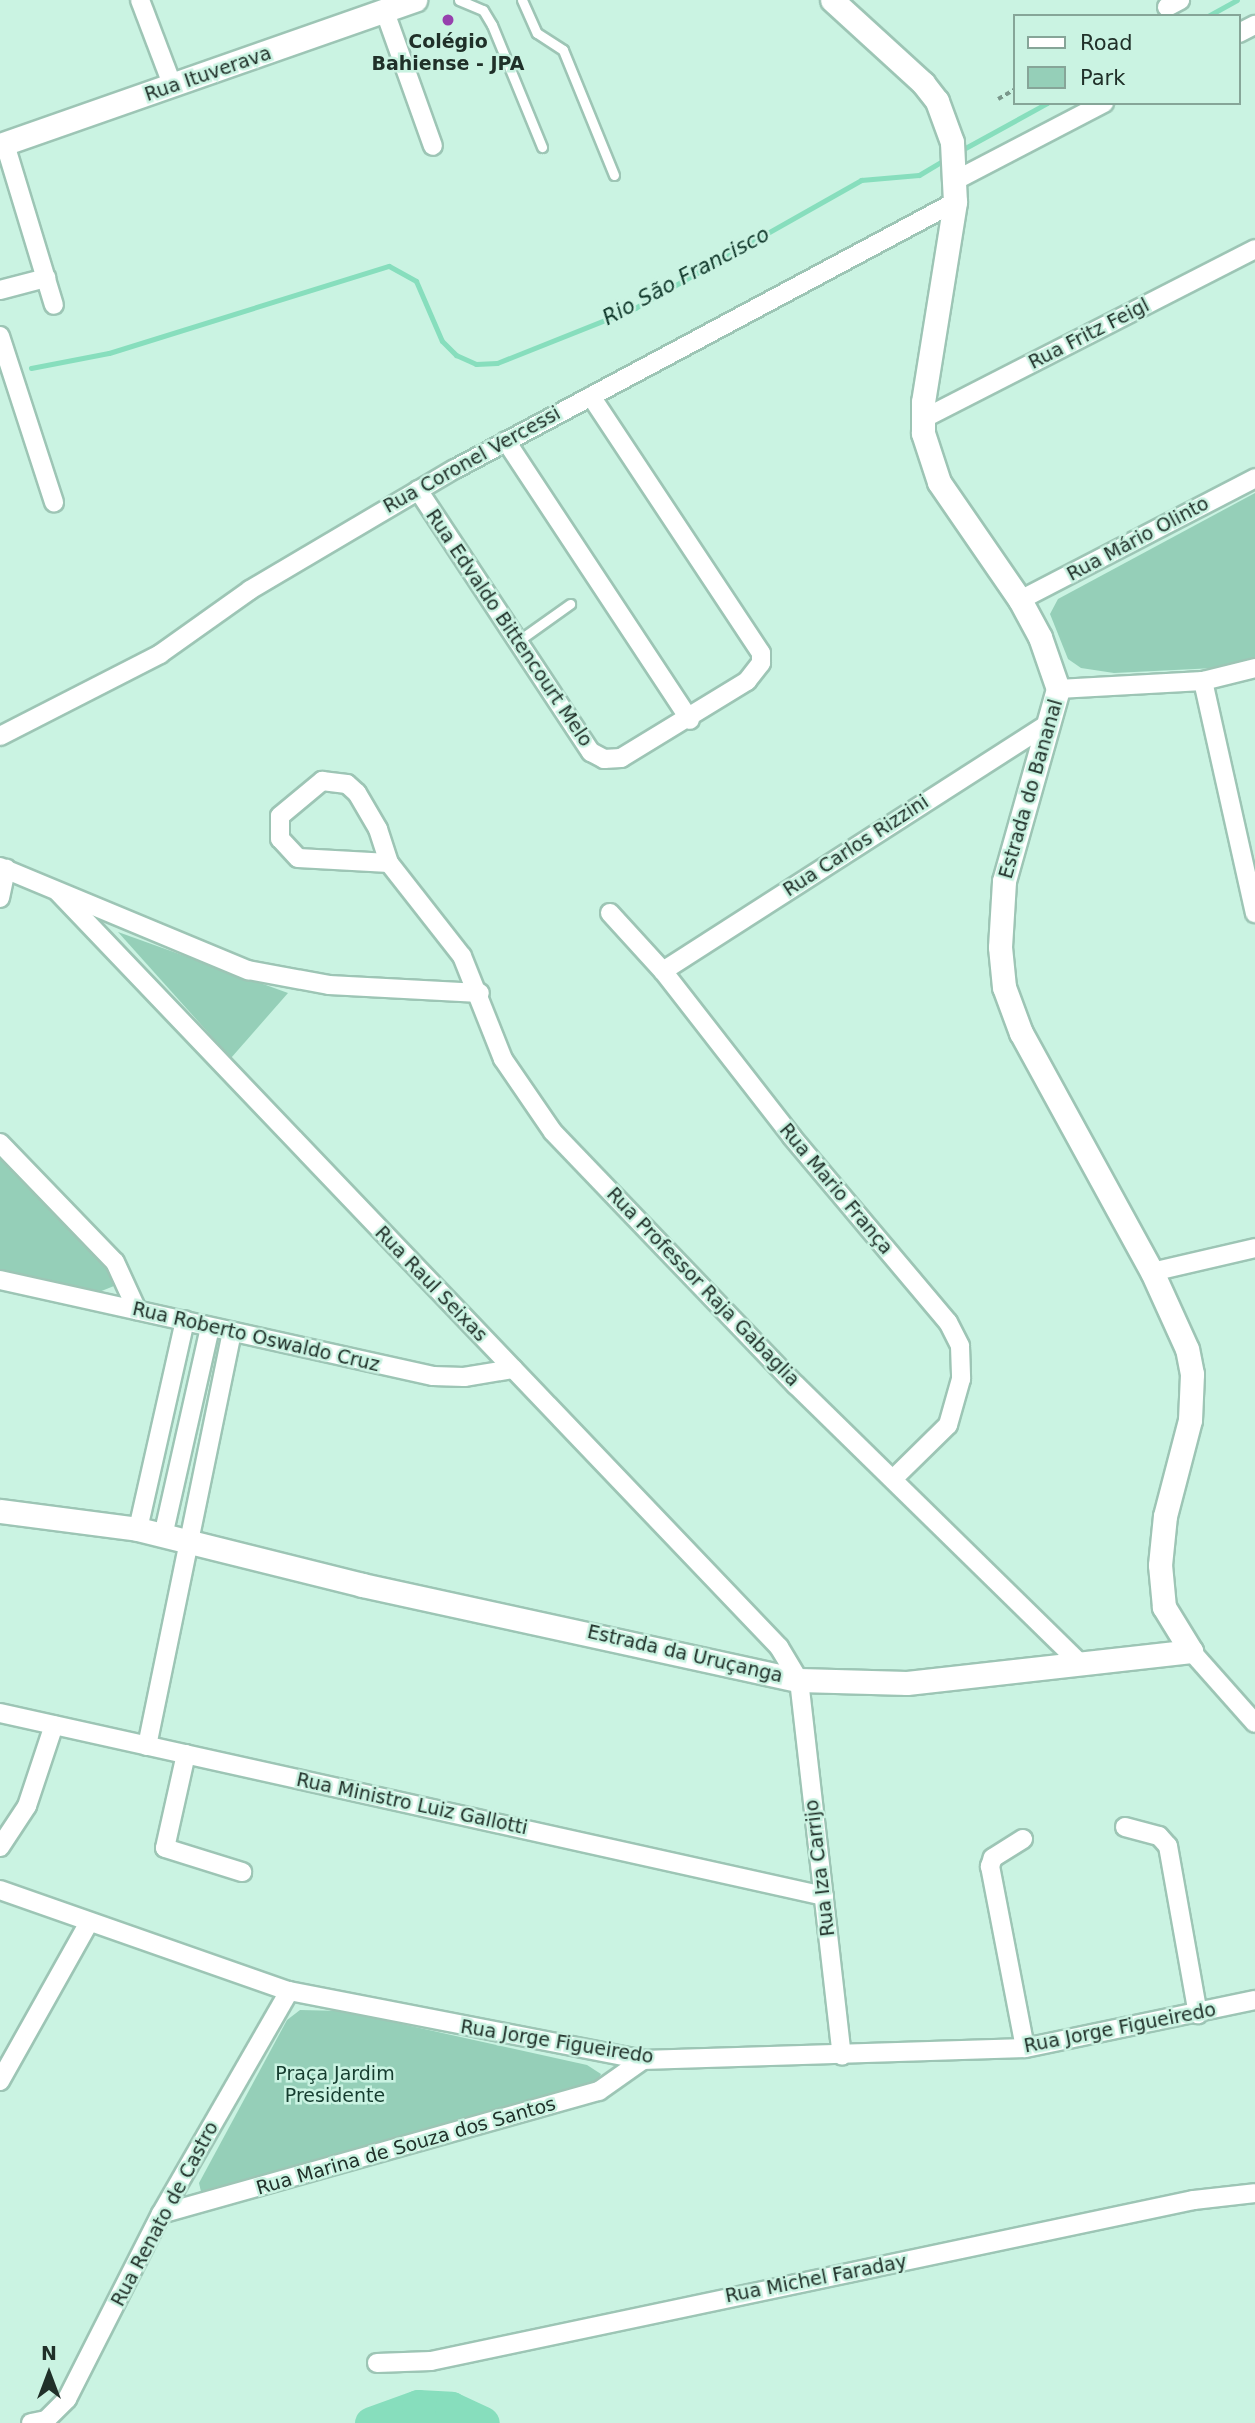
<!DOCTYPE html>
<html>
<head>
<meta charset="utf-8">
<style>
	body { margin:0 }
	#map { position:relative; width:1255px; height:2423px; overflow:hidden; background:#caf3e2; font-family:"DejaVu Sans",sans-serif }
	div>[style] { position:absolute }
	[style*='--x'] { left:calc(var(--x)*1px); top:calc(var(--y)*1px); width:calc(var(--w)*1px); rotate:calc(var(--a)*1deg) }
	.green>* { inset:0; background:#95cfb8 }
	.stream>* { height:5px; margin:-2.5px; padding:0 2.5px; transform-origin:2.5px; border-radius:2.5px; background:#87debd }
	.river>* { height:33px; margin:-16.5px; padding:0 16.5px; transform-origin:16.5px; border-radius:16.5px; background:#87debd }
	.path>* { height:3.5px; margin-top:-1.75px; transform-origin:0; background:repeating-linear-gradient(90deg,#7a978b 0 5px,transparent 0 8.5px) }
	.roads { filter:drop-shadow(2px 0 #9dc5b5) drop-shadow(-2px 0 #9dc5b5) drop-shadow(0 2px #9dc5b5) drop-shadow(0 -2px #9dc5b5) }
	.service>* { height:9px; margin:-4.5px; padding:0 4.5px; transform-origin:4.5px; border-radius:4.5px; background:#fff }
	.minor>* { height:18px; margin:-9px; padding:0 9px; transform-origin:9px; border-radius:9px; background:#fff }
	.tertiary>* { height:23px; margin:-11.5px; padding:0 11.5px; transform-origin:11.5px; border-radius:11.5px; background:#fff }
	.dots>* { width:19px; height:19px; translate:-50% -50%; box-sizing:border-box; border:4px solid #caf3e2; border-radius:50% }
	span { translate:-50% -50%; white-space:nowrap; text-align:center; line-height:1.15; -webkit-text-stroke:5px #caf3e2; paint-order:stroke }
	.poi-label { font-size:19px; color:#203029; font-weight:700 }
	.street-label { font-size:19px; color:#203029 }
	.park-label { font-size:19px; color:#153c2f }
	.water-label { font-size:21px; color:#0f372a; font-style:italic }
	.legend { position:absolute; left:1013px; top:14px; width:228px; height:91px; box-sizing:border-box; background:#caf3e2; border:2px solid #86a598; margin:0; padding:9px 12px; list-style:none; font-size:21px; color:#203029 }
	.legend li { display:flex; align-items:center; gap:14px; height:35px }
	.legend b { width:35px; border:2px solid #86a598 }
	.north { position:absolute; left:14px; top:2339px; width:70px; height:70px; -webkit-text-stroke:5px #caf3e2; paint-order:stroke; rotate:0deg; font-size:19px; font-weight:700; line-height:28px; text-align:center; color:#203029 }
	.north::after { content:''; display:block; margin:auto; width:24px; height:32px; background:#203029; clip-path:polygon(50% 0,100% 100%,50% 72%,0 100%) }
</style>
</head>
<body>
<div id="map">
	<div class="green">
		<div style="clip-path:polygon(1255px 493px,1255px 658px,1215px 668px,1114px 673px,1081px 668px,1068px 659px,1050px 614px,1058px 599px)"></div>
		<div style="clip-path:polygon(118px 932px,288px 993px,231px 1058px)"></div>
		<div style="clip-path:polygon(0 1159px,112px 1267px,114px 1286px,99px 1292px,0 1272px)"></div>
		<div style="clip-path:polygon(300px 2010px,343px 2011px,587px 2065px,601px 2074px,593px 2089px,202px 2196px,199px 2183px,287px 2020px)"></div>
	</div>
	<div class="stream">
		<div style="--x:1208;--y:16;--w:33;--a:-29"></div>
		<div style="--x:958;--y:152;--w:102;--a:-28.8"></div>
		<div style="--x:31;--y:368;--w:79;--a:-10.9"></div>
		<div style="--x:109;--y:353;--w:293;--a:-17.3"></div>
		<div style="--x:389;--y:266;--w:31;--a:29"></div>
		<div style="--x:416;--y:281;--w:65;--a:66.6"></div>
		<div style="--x:442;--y:341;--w:20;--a:45"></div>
		<div style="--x:456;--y:355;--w:22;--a:24"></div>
		<div style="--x:476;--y:364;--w:21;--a:-3"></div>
		<div style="--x:497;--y:363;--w:149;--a:-21.7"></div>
		<div style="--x:635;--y:308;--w:260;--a:-29.5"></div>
		<div style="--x:861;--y:180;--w:58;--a:-4.9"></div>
		<div style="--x:919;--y:175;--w:31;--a:-31"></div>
	</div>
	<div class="river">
		<div style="--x:371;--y:2423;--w:50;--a:-19.9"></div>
		<div style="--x:418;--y:2406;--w:33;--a:3"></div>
		<div style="--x:451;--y:2408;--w:35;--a:25"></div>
	</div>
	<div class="path">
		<div style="--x:998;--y:99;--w:20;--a:-30"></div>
	</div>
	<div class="roads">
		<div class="service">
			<div style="--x:459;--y:0;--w:26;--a:23"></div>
			<div style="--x:483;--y:10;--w:17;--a:59"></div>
			<div style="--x:492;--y:25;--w:132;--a:67.7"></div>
			<div style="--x:522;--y:0;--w:36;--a:66"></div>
			<div style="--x:537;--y:33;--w:31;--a:33"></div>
			<div style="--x:563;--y:50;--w:135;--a:67.8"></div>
			<div style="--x:518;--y:641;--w:64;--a:-35.4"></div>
		</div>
		<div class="minor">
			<div style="--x:140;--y:0;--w:93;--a:69.2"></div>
			<div style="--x:1167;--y:7;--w:15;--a:-28"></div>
			<div style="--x:385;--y:12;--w:142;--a:70.3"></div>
			<div style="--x:1239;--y:33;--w:18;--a:-27"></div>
			<div style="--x:5;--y:144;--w:168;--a:73.1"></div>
			<div style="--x:956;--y:180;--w:167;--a:-27.5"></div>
			<div style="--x:0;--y:290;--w:48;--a:-14.6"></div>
			<div style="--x:0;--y:336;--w:175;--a:72"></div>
			<div style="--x:923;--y:419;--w:373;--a:-27.1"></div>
			<div style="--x:506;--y:441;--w:334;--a:56.6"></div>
			<div style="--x:418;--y:490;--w:314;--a:56.6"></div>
			<div style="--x:591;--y:752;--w:15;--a:28"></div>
			<div style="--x:604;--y:759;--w:17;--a:-3"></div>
			<div style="--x:621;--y:758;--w:148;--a:-31.4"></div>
			<div style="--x:747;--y:681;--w:23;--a:-52"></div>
			<div style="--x:761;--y:663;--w:10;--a:-90"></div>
			<div style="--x:761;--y:653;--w:308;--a:-123.5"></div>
			<div style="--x:1020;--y:600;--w:265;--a:-27.4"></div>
			<div style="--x:1203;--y:681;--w:238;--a:77.4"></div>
			<div style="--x:1058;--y:689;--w:145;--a:-3.2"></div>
			<div style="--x:1203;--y:681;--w:54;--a:-14"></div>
			<div style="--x:0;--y:736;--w:180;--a:-27.1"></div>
			<div style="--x:160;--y:654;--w:110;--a:-35.4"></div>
			<div style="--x:250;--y:590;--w:238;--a:-30.6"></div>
			<div style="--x:455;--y:469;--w:567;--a:-28.1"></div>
			<div style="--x:389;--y:863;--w:91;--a:-176.9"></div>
			<div style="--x:298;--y:858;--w:26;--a:-133"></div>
			<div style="--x:280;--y:839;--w:23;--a:-90"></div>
			<div style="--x:280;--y:816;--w:55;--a:-39.8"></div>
			<div style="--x:322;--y:781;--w:25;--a:7"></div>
			<div style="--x:347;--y:784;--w:13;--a:42"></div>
			<div style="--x:357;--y:793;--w:42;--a:59.7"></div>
			<div style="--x:378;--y:829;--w:36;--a:72"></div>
			<div style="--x:389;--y:863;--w:118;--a:51.9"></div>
			<div style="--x:462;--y:956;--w:111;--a:68.3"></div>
			<div style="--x:503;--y:1059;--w:88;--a:55.6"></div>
			<div style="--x:553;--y:1132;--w:351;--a:46.2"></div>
			<div style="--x:796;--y:1385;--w:397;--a:44.4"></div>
			<div style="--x:0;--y:867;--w:269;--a:22.6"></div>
			<div style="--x:248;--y:970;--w:82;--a:10.5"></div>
			<div style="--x:329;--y:985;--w:151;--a:3"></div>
			<div style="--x:58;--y:892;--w:1044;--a:46.32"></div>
			<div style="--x:779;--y:1647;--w:39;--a:59"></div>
			<div style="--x:799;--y:1680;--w:378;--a:83.5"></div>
			<div style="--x:0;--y:898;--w:30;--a:-78"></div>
			<div style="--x:610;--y:913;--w:79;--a:47.6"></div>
			<div style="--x:663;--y:971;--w:210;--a:52.1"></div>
			<div style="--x:792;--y:1137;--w:242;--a:49.9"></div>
			<div style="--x:948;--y:1322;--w:27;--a:63"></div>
			<div style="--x:960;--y:1346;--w:33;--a:88"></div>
			<div style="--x:961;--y:1379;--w:48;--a:105.8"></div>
			<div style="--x:948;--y:1425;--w:74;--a:135.5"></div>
			<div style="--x:663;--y:971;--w:460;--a:-32.7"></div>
			<div style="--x:0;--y:1143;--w:165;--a:46"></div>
			<div style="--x:115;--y:1262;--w:53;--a:65.4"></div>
			<div style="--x:1152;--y:1272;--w:106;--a:-13.1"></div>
			<div style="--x:0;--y:1280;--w:444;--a:12.5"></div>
			<div style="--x:433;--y:1376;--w:31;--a:2"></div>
			<div style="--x:464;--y:1377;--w:50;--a:-9.3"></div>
			<div style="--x:138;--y:1529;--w:214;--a:-77.3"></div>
			<div style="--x:163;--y:1536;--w:214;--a:-77.3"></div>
			<div style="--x:1191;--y:1651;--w:96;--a:48.4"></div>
			<div style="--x:0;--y:1713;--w:844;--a:12.52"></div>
			<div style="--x:147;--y:1746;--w:423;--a:-78.4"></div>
			<div style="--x:186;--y:1754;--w:96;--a:102.6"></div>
			<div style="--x:165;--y:1848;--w:81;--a:17.3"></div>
			<div style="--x:1125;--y:1827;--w:35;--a:15"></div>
			<div style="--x:1159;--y:1836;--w:13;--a:48"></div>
			<div style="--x:1168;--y:1846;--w:171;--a:79.9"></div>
			<div style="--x:1023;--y:1839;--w:36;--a:148"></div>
			<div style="--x:993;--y:1858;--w:9;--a:111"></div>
			<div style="--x:990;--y:1866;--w:185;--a:79.1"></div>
			<div style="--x:0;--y:1847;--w:49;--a:-56.6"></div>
			<div style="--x:27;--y:1806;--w:85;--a:-71.6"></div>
			<div style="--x:0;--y:1890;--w:306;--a:19.3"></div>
			<div style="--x:289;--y:1991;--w:361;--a:11"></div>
			<div style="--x:643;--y:2060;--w:382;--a:-1.8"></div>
			<div style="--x:1025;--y:2048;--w:235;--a:-11.8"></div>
			<div style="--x:0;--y:2081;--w:180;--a:-60.7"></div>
			<div style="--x:161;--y:2214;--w:455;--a:-15.7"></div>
			<div style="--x:599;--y:2091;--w:54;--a:-35.2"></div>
			<div style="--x:377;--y:2363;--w:54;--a:-2.1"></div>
			<div style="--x:431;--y:2361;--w:780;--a:-11.92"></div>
			<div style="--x:1194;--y:2200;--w:61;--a:-6.5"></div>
			<div style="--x:31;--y:2423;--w:15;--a:-11"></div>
			<div style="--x:46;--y:2420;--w:30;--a:-45"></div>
			<div style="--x:67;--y:2399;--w:208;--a:-63.1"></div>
			<div style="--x:161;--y:2214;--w:257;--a:-60.1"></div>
		</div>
		<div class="tertiary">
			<div style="--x:0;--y:145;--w:440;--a:-19.3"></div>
			<div style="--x:0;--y:1511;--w:139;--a:7.4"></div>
			<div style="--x:138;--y:1529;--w:231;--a:14"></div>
			<div style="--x:362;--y:1585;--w:447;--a:12.3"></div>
			<div style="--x:799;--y:1680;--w:108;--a:1.6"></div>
			<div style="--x:907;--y:1683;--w:286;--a:-6.4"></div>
			<div style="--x:1191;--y:1651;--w:52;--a:-121.5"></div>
			<div style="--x:1164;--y:1607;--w:42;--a:-95.4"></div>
			<div style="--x:1160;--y:1565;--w:49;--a:-84.2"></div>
			<div style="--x:1165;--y:1516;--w:99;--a:-75.4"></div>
			<div style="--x:1190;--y:1420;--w:46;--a:-87.5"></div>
			<div style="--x:1192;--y:1374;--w:25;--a:-101"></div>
			<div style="--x:1187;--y:1349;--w:85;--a:-114.4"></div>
			<div style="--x:1152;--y:1272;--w:273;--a:-118.7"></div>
			<div style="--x:1021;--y:1033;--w:49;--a:-110.3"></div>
			<div style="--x:1004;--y:987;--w:40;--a:-95.7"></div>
			<div style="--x:1000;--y:947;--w:66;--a:-86.5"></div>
			<div style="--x:1004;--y:881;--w:199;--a:-74.3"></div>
			<div style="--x:1058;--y:689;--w:55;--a:-109.1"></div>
			<div style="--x:1040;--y:637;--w:42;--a:-118.4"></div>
			<div style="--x:1020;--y:600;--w:143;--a:-124.5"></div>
			<div style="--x:939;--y:482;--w:52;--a:-108.1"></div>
			<div style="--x:923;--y:433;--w:31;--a:-90"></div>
			<div style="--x:923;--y:402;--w:203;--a:-80.9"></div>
			<div style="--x:955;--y:202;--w:60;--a:-92.9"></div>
			<div style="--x:952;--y:142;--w:44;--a:-110.1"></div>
			<div style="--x:937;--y:101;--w:23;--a:-128"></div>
			<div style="--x:923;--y:83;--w:123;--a:-137.6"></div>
		</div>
	</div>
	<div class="dots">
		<div style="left:448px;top:20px;background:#9640ad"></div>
	</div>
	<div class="poi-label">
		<span style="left:448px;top:53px">Colégio<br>Bahiense - JPA</span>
	</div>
	<div class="street-label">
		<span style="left:208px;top:74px;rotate:-19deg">Rua Ituverava</span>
		<span style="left:1089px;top:334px;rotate:-27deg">Rua Fritz Feigl</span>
		<span style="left:472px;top:460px;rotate:-29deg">Rua Coronel Vercessi</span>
		<span style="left:1138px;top:539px;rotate:-28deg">Rua Mário Olinto</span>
		<span style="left:509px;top:628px;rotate:56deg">Rua Edvaldo Bittencourt Melo</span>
		<span style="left:1031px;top:789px;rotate:-74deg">Estrada do Bananal</span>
		<span style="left:856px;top:846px;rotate:-33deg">Rua Carlos Rizzini</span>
		<span style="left:836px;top:1189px;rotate:50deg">Rua Mario França</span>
		<span style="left:431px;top:1284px;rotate:46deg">Rua Raul Seixas</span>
		<span style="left:703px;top:1287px;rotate:46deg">Rua Professor Raja Gabaglia</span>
		<span style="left:256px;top:1337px;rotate:13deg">Rua Roberto Oswaldo Cruz</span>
		<span style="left:685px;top:1654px;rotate:13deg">Estrada da Uruçanga</span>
		<span style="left:412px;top:1804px;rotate:12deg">Rua Ministro Luiz Gallotti</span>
		<span style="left:820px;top:1868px;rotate:-97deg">Rua Iza Carrijo</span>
		<span style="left:1120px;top:2028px;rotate:-11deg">Rua Jorge Figueiredo</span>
		<span style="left:557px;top:2042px;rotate:9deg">Rua Jorge Figueiredo</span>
		<span style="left:406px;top:2146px;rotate:-16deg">Rua Marina de Souza dos Santos</span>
		<span style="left:165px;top:2214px;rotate:-62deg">Rua Renato de Castro</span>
		<span style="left:816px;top:2279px;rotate:-11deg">Rua Michel Faraday</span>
	</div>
	<div class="park-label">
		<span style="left:335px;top:2085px">Praça Jardim<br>Presidente</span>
	</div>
	<div class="water-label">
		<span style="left:686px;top:276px;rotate:-28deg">Rio São Francisco</span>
	</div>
	<ul class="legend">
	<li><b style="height:9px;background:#fff"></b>Road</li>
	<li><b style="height:19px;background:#95cfb8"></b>Park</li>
	</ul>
	<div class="north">N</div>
</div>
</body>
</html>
